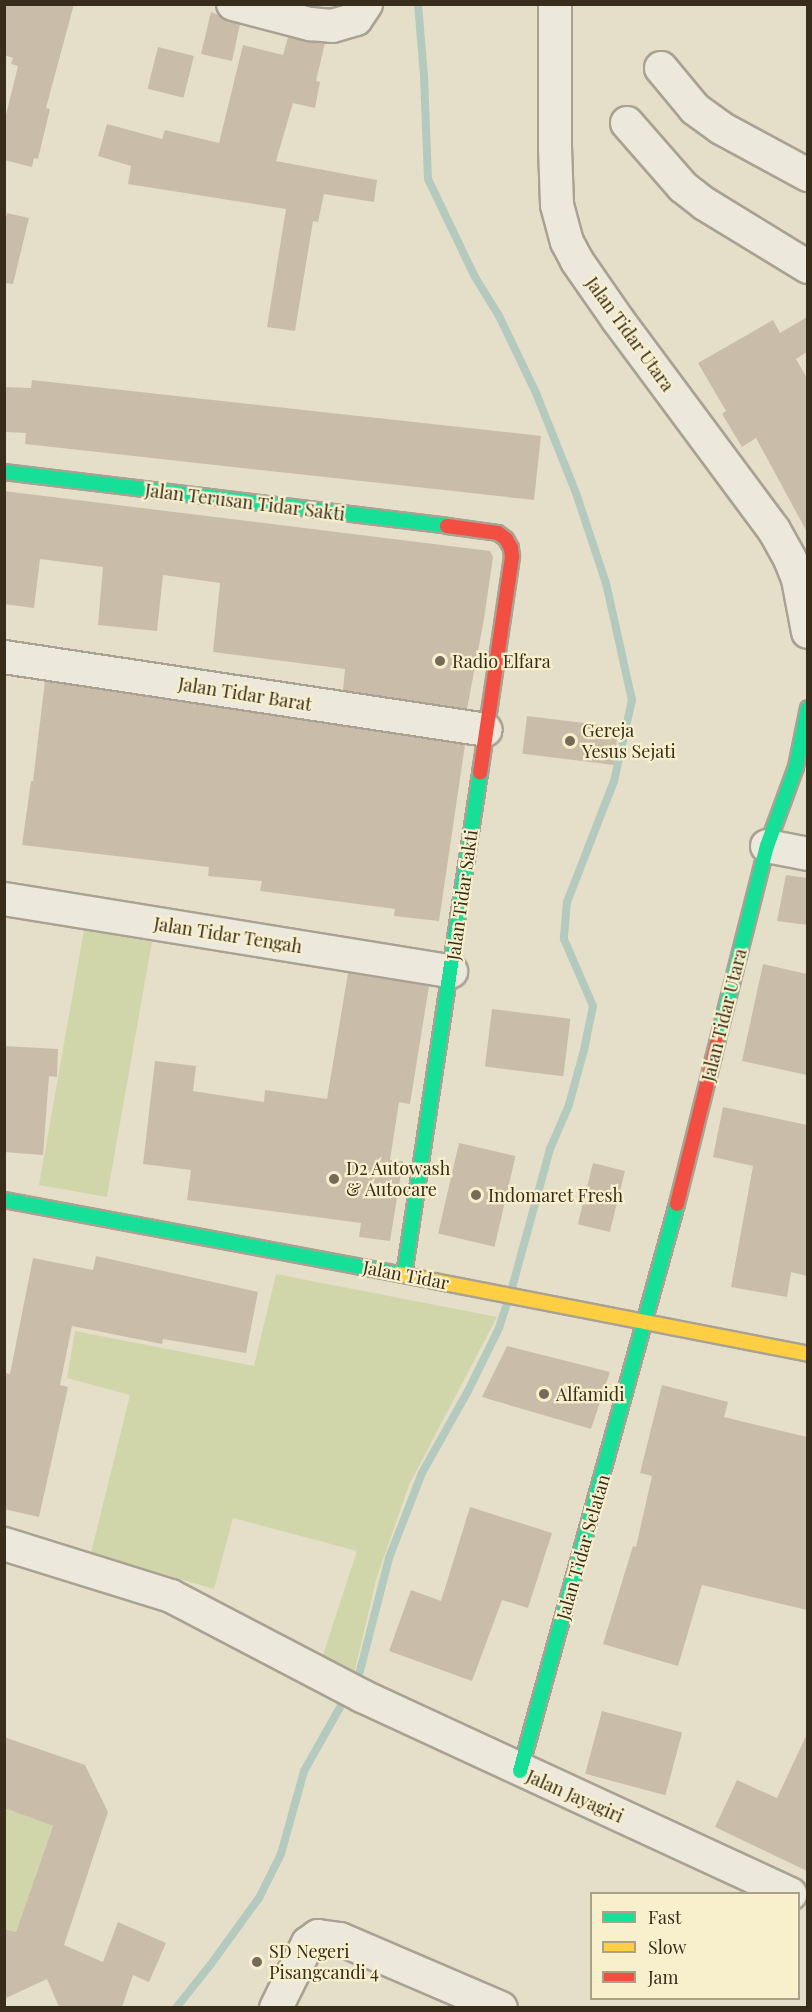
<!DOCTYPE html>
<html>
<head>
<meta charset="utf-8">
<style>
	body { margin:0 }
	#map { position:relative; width:812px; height:2012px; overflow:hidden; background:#e5dfc9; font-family:"Playfair Display",serif }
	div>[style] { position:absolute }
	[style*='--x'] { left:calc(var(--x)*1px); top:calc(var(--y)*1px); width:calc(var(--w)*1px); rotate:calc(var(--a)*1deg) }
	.green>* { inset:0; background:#d1d6aa; transform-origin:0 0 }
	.stream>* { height:8px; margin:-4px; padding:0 4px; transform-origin:4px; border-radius:4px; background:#b5cabf }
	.building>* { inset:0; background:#c9bdaa; transform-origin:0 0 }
	.roads { filter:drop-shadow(2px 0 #a9a293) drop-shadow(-2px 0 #a9a293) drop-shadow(0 2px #a9a293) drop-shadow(0 -2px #a9a293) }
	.street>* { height:32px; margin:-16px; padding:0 16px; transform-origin:16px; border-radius:16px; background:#ece8db }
	.fast>* { height:14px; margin:-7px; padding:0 7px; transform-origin:7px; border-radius:7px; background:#16e098 }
	.slow>* { height:14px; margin:-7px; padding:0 7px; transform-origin:7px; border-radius:7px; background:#ffcf43 }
	.jam>* { height:14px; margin:-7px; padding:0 7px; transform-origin:7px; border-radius:7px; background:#f24e42 }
	.dots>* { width:16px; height:16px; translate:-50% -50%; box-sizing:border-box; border:3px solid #f8efcd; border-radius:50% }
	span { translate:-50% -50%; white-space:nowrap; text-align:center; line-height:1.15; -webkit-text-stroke:4.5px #f8efcd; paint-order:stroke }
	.street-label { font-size:18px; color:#382c1b }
	.poi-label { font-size:18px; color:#382c1b }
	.left { translate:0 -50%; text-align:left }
	.frame { position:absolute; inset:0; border:6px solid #382c1b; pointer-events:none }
	.legend { position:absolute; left:590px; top:1892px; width:210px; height:108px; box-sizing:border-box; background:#f8efcd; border:2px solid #aba186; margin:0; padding:8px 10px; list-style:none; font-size:18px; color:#382c1b }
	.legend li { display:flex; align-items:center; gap:12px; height:30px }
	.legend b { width:30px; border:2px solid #aba186 }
</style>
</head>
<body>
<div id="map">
	<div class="green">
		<div style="left:84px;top:930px;width:69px;height:259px;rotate:10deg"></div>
		<div style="clip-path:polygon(276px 1274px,497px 1317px,409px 1485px,376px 1580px,354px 1674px,322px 1658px,357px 1551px,233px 1518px,214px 1589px,91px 1553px,130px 1395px,67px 1378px,75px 1331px,254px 1366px)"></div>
		<div style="clip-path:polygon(4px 1808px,53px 1826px,16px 1932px,5px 1929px)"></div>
	</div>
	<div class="stream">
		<div style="--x:418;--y:4;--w:72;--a:85.2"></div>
		<div style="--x:424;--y:76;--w:103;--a:87.8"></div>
		<div style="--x:428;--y:179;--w:109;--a:64.4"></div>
		<div style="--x:475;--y:277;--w:46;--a:58.4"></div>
		<div style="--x:499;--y:316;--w:85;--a:64.3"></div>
		<div style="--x:536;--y:393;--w:108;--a:68.2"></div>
		<div style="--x:576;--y:493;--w:95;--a:71.6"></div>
		<div style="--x:606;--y:583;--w:120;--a:77.5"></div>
		<div style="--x:632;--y:700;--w:83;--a:102.5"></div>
		<div style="--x:614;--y:781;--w:130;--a:111.2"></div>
		<div style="--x:567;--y:902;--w:37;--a:95"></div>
		<div style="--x:564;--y:939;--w:73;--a:66.6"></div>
		<div style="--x:593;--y:1006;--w:45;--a:101.6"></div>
		<div style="--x:584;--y:1050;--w:57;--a:105.3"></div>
		<div style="--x:569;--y:1105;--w:48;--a:113.4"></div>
		<div style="--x:550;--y:1149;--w:144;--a:105.3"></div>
		<div style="--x:353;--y:1684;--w:15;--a:-62"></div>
		<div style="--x:360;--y:1671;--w:117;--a:-75.6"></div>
		<div style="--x:389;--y:1558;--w:91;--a:-68.8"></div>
		<div style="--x:422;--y:1473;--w:94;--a:-60.7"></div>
		<div style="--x:468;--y:1391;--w:70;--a:-63.8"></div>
		<div style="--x:499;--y:1328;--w:26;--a:-72"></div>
		<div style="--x:176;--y:2008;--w:56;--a:-51.5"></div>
		<div style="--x:211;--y:1964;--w:82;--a:-54"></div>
		<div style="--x:259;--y:1898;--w:49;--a:-63.4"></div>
		<div style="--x:281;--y:1854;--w:86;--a:-74.5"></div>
		<div style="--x:304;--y:1771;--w:87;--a:-60.5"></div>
	</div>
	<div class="building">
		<div style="clip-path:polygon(4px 4px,74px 4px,46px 108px,50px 109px,38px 159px,34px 158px,32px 167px,4px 160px,4px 123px,18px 66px,11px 64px,13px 58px,4px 55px)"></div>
		<div style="clip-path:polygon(211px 12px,240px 24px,232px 61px,201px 54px)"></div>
		<div style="clip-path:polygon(288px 37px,325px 43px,316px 81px,320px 82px,315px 108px,293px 103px,276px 161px,377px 180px,374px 202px,324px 194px,318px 222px,313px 221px,295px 331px,267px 327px,286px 209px,128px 184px,131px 166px,98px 156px,107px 124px,162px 139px,165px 130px,219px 143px,243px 45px,283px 55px)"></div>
		<div style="left:158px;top:47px;width:37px;height:43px;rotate:14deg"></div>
		<div style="clip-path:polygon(7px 213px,29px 218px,13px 284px,4px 283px,4px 225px)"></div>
		<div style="clip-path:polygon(807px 317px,807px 352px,796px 359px,807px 378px,807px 532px,756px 438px,742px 447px,722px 414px,726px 411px,698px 363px,773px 320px,780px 333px)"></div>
		<div style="clip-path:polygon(32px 380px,541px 436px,534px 500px,25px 444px,26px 433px,4px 432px,4px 387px,31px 388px)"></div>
		<div style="clip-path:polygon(4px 491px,490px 551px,493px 557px,484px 619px,467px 709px,343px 690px,345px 669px,213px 652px,220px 583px,163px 575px,157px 631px,98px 625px,103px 567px,40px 559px,34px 608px,4px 604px)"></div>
		<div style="clip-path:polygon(45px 681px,465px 745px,439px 921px,394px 916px,395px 909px,260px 891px,262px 881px,208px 876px,209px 867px,22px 845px,31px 781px,33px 781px)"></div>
		<div style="left:527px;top:716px;width:92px;height:38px;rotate:7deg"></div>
		<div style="clip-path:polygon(786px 875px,807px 878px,807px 925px,777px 921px)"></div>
		<div style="clip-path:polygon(763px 964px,807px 974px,807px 1075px,742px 1061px)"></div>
		<div style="clip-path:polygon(348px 973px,429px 986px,410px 1104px,399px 1102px,390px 1160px,403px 1161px,390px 1241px,359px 1237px,361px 1223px,187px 1200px,191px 1170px,143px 1164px,155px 1061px,196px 1066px,193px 1091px,264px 1102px,265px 1090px,327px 1099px)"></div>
		<div style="left:492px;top:1009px;width:79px;height:58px;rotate:7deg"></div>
		<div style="clip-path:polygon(4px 1046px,58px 1049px,57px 1077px,49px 1076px,43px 1155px,4px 1152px)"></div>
		<div style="clip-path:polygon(723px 1107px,807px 1125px,807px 1276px,791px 1272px,787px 1297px,731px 1287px,753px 1166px,713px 1157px)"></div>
		<div style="left:459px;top:1143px;width:58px;height:93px;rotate:13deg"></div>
		<div style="left:593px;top:1163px;width:33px;height:63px;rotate:14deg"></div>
		<div style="clip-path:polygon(96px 1256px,258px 1292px,246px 1353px,163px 1339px,162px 1344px,72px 1326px,60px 1385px,68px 1387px,39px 1517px,4px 1509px,4px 1373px,10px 1374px,33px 1258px,93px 1270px)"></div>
		<div style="clip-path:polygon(507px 1346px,610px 1372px,591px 1429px,482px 1397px)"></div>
		<div style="clip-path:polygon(662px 1385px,728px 1402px,724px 1417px,807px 1437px,807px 1610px,702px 1585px,678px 1666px,603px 1644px,633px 1546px,636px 1547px,652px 1476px,640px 1473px)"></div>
		<div style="clip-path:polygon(470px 1507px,552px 1533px,528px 1608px,502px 1600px,472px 1681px,389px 1651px,411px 1590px,441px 1601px)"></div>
		<div style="left:602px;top:1711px;width:83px;height:65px;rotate:15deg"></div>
		<div style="clip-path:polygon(807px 1734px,807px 1871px,715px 1827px,737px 1780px,777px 1798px)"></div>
		<div style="clip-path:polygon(4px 1737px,85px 1765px,108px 1812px,64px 1945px,103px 1962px,118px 1922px,166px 1943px,149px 1982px,133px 1975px,122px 2007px,59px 2007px,47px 1979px,4px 1999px,4px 1929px,16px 1932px,53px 1826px,4px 1808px)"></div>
	</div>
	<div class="roads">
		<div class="street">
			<div style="--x:233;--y:4;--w:80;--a:14.6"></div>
			<div style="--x:310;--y:24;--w:22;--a:5"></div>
			<div style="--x:332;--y:26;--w:25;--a:-16"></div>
			<div style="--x:356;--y:19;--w:18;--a:-56"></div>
			<div style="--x:555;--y:4;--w:143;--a:90"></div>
			<div style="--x:555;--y:147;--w:58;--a:88"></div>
			<div style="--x:557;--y:205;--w:38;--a:75"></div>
			<div style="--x:567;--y:242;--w:21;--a:62"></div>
			<div style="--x:577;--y:261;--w:72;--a:55.2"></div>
			<div style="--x:618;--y:320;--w:262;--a:53.4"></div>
			<div style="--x:774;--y:530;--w:33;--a:61"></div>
			<div style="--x:790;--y:559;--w:22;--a:68"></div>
			<div style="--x:798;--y:579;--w:54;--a:79.3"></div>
			<div style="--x:661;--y:68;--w:53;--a:50.3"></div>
			<div style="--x:695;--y:109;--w:32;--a:36"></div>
			<div style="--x:721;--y:128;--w:99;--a:28.4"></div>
			<div style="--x:627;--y:123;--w:85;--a:48.8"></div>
			<div style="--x:683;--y:187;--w:28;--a:38"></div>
			<div style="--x:705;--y:204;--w:121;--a:31.5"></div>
			<div style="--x:4;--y:657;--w:487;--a:8.6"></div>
			<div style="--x:767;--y:846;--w:42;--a:11"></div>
			<div style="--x:4;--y:899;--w:453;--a:9.2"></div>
			<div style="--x:4;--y:1544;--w:175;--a:17.3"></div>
			<div style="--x:171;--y:1596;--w:216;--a:27.6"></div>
			<div style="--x:362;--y:1696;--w:472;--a:24.8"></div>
			<div style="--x:276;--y:2008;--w:72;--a:-63.8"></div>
			<div style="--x:308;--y:1943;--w:12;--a:-35"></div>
			<div style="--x:318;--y:1936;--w:22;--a:8"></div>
			<div style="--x:340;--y:1939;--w:175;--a:23.2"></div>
		</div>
		<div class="fast">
			<div style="--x:4;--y:472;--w:446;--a:6.9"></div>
			<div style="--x:717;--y:1043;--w:203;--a:-75.8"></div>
			<div style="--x:767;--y:846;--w:84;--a:-69.8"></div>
			<div style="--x:796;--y:767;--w:60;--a:-78.5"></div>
			<div style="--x:4;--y:1200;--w:401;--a:10.6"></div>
			<div style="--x:404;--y:1275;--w:508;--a:-81.39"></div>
			<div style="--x:520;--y:1771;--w:588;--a:-74.52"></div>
		</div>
		<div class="slow">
			<div style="--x:398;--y:1274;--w:418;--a:11"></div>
		</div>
		<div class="jam">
			<div style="--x:447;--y:526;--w:51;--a:7.8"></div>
			<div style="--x:498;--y:533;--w:10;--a:37"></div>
			<div style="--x:506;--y:539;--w:10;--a:61"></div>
			<div style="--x:511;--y:548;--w:9;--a:84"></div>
			<div style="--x:512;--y:557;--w:218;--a:98.4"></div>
			<div style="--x:677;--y:1204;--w:166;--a:-76"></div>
		</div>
	</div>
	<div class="dots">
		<div style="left:440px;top:661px;background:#756b58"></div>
		<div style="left:570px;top:741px;background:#756b58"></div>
		<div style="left:334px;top:1179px;background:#756b58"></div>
		<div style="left:476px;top:1195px;background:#756b58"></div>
		<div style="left:544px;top:1394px;background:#756b58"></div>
		<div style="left:257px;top:1962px;background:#756b58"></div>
	</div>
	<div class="street-label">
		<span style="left:630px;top:334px;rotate:54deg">Jalan Tidar Utara</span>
		<span style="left:245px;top:502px;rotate:7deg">Jalan Terusan Tidar Sakti</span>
		<span style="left:245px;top:694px;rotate:9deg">Jalan Tidar Barat</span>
		<span style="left:462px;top:895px;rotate:-82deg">Jalan Tidar Sakti</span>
		<span style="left:228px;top:935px;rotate:9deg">Jalan Tidar Tengah</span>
		<span style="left:724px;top:1015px;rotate:-76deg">Jalan Tidar Utara</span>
		<span style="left:406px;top:1275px;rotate:11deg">Jalan Tidar</span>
		<span style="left:583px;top:1547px;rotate:-74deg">Jalan Tidar Selatan</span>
		<span style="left:575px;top:1796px;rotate:24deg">Jalan Jayagiri</span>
	</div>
	<div class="poi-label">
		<span class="left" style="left:452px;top:661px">Radio Elfara</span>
		<span class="left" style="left:582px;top:741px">Gereja<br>Yesus Sejati</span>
		<span class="left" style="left:346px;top:1179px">D2 Autowash<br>&amp; Autocare</span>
		<span class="left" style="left:488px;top:1195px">Indomaret Fresh</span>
		<span class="left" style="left:556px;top:1394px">Alfamidi</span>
		<span class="left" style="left:269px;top:1962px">SD Negeri<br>Pisangcandi 4</span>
	</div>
	<div class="frame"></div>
	<ul class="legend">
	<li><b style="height:8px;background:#16e098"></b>Fast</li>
	<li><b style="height:8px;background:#ffcf43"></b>Slow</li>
	<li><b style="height:8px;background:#f24e42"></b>Jam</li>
	</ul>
</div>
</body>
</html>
